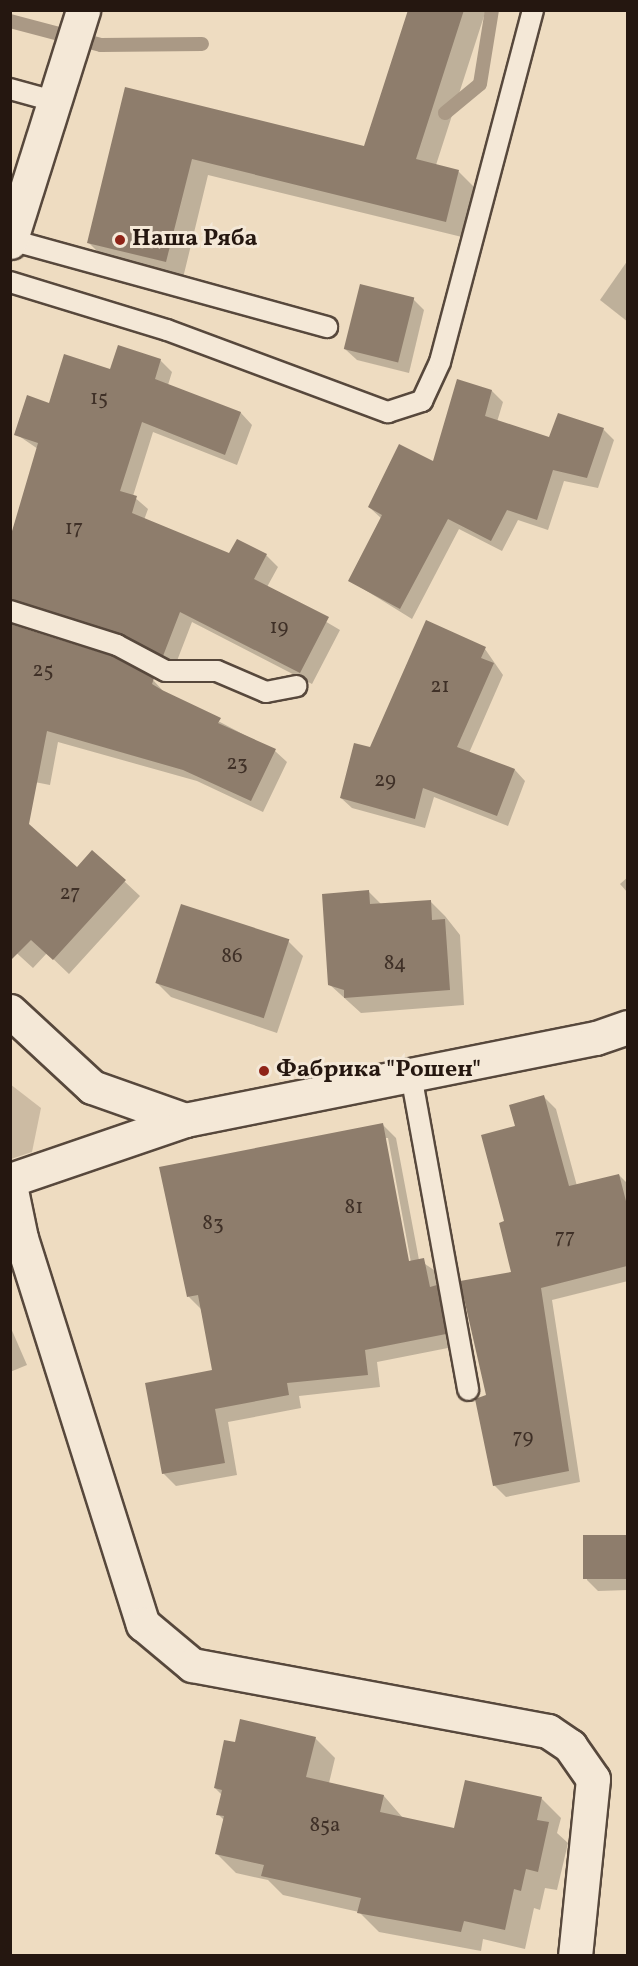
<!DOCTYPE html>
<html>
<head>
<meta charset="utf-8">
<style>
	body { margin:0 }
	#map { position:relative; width:638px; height:1966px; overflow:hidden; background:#eedcc1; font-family:Vollkorn,serif }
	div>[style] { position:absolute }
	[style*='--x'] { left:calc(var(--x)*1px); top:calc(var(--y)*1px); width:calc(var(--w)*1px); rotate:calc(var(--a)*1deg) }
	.green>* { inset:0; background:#ccbba3 }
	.shadow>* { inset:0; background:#0003 }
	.stream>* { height:14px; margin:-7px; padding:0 7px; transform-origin:7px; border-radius:7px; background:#aa9985 }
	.building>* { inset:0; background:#8e7d6c; transform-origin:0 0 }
	.roads { filter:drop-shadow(2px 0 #57483c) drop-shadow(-2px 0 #57483c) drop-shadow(0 2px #57483c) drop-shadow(0 -2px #57483c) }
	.service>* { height:20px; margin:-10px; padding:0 10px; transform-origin:10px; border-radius:10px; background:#f4e8d7 }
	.minor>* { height:33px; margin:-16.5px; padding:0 16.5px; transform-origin:16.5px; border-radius:16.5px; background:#f4e8d7 }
	.tertiary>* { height:33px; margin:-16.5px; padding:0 16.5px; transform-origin:16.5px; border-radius:16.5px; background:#f4e8d7 }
	.dots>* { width:16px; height:16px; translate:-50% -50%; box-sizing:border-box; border:3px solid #f4e8d7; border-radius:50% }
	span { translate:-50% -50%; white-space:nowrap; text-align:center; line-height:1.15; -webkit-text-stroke:6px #f4e8d7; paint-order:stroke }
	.number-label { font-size:21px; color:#3f3027 }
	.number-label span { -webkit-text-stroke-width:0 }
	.poi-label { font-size:24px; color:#251710; font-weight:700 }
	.left { translate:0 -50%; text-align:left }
	.frame { position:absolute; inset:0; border:12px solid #251710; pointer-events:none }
</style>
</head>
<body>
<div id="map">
	<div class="green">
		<div style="clip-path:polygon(10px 1084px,41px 1108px,32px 1152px,11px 1159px)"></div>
	</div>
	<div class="shadow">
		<div style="clip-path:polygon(409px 10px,486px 10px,436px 165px,458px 171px,475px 188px,462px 237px,208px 175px,183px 278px,105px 259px,88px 242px,126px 89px,365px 148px)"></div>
		<div style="clip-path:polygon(628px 260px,628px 322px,600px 300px)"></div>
		<div style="clip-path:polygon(413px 299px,424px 310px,409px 373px,357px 360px,345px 349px)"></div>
		<div style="clip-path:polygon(160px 360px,172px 372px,168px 385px,241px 413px,252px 425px,237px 465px,153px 432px,133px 496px,148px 509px,144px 520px,230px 555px,266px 555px,278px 567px,267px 587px,340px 630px,312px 684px,192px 622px,175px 666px,10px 619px,10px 539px,38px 449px,16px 434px,50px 405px,111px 371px)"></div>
		<div style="clip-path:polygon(458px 381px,492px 391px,503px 402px,497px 422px,550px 439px,603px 429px,614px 440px,598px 488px,564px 481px,548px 530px,518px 520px,502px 551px,459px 529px,412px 619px,349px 580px,382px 519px,369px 507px,434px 463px)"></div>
		<div style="clip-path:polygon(427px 622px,485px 649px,503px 675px,469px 753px,515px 770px,525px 781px,508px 826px,434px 797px,425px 828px,352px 808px,341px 798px,371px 749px)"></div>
		<div style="clip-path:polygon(10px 623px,153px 680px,165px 693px,275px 751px,287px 762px,263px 812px,197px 781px,58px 742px,50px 785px,14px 778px)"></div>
		<div style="clip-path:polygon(93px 852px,140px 896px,69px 974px,47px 953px,33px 968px,10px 947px)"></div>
		<div style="clip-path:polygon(628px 877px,628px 893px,620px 884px)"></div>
		<div style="clip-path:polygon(369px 892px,382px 905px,430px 901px,445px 916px,460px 935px,464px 1005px,361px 1013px,329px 984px)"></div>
		<div style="clip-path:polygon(288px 941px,303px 956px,277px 1033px,171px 997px,156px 982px)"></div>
		<div style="clip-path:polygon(544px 1097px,556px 1109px,577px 1186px,619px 1175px,628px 1184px,628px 1281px,552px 1300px,580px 1482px,506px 1497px,494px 1485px,488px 1396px,462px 1282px,513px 1273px,506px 1222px,517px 1127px)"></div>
		<div style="clip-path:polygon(evenodd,383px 1125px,396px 1138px,419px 1260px,437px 1272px,458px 1346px,377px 1362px,380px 1387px,299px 1396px,301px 1408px,228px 1422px,237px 1475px,176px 1486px,163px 1473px,214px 1372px,201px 1309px,189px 1297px,161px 1169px,383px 1125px,384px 1138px,388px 1138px,412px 1268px,409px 1269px,384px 1138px)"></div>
		<div style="clip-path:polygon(10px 1326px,27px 1365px,10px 1372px)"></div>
		<div style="clip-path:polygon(628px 1536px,628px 1590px,598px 1591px,587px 1580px,585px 1538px)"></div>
		<div style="clip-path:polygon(315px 1738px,335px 1758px,329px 1783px,384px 1796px,403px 1818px,455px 1830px,541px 1798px,561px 1818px,557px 1833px,568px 1843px,557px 1890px,545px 1888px,540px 1910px,534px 1908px,525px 1949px,483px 1939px,481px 1951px,379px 1932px,359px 1912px,283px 1895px,268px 1880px,236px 1873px,216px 1853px,225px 1821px,218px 1814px,222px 1795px,215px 1788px,236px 1744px)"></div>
	</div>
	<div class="stream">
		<div style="--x:10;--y:21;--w:94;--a:14.8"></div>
		<div style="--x:101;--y:45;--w:101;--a:-0.6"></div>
		<div style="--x:445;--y:113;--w:45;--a:-39.6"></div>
		<div style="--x:480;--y:84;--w:75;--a:-80.8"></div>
	</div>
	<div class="building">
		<div style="clip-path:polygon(408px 10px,464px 10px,416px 159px,459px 170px,446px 222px,192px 159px,166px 262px,87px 243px,125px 87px,364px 146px)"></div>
		<div style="left:360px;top:284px;width:56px;height:67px;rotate:14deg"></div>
		<div style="clip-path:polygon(118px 345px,161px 359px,155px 379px,241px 412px,225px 455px,142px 422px,120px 491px,137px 496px,132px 513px,229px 553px,237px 539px,267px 554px,254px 579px,329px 617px,300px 673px,180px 612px,163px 656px,121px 634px,10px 599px,10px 538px,38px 443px,14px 435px,27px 395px,49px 403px,64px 354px,110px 369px)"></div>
		<div style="clip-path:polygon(457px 379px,492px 390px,485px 416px,549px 437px,558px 413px,604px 428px,587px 478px,553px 470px,537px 520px,507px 510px,491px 541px,448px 519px,400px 609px,348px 581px,382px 515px,368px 507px,399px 444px,433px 461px)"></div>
		<div style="clip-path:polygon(426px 620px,486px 647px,481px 658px,494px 663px,457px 747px,515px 769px,497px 816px,423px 788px,415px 819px,340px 798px,354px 743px,370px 747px)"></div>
		<div style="clip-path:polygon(10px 624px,112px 656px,154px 678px,152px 684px,162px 690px,221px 718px,218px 723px,276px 749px,251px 801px,183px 770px,47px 731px,29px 824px,77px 867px,92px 850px,126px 880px,53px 960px,31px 940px,10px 961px)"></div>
		<div style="clip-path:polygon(369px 890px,370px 904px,431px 900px,432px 920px,445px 919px,450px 990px,344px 998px,344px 990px,328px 985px,322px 894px)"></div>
		<div style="left:181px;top:904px;width:114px;height:83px;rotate:18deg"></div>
		<div style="clip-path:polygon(544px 1095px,569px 1186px,619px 1174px,627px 1205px,627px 1266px,541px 1288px,569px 1471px,493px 1486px,475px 1399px,486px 1395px,460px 1281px,511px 1272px,499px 1223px,504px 1221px,481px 1135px,515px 1126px,509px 1105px)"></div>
		<div style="clip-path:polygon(383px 1123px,409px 1261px,424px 1258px,430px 1287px,437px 1285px,446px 1334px,365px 1350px,368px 1375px,287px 1383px,289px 1395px,215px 1409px,225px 1463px,162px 1474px,145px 1383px,212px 1370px,198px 1295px,187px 1297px,159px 1167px)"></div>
		<div style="left:627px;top:1535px;width:44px;height:44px;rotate:90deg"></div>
		<div style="clip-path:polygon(240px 1719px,316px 1737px,306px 1777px,384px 1795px,380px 1812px,454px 1828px,465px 1780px,542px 1797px,537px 1820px,549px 1822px,538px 1872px,526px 1869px,521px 1891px,514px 1889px,505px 1930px,464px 1921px,461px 1932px,357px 1913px,361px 1898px,261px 1876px,264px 1865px,215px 1854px,224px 1816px,216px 1815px,222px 1790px,214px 1788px,224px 1740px,235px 1742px)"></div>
	</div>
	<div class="roads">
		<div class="service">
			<div style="--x:10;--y:89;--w:46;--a:15.3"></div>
			<div style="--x:11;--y:240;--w:328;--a:15.4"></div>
			<div style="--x:10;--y:282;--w:164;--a:17"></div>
			<div style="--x:167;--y:330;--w:236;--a:20.4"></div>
			<div style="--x:388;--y:412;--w:36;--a:-18"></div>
			<div style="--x:422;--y:401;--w:43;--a:-65.2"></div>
			<div style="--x:440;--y:362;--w:364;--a:-75.2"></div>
			<div style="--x:10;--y:611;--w:112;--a:17.6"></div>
			<div style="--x:117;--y:645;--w:55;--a:28"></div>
			<div style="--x:166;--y:671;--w:51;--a:0"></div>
			<div style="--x:217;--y:671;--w:53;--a:23.2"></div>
			<div style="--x:266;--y:692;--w:31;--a:-11"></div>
			<div style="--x:411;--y:1075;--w:320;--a:79.7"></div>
		</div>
		<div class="minor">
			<div style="--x:10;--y:242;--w:243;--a:-72.5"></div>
			<div style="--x:10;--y:1185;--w:54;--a:78.3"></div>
			<div style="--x:21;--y:1238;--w:405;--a:72.5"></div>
			<div style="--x:143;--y:1624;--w:64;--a:39.9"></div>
			<div style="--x:192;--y:1665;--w:362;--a:10.5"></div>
			<div style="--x:548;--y:1731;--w:27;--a:34"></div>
			<div style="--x:570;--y:1746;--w:40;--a:55.1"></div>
			<div style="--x:593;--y:1779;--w:178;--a:95.8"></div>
		</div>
		<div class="tertiary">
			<div style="--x:10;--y:1011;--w:112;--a:42.8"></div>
			<div style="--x:92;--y:1087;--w:99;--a:19.5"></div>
			<div style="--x:10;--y:1180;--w:185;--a:-18.9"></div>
			<div style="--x:185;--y:1120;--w:419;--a:-11.3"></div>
			<div style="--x:596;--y:1038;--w:34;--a:-19"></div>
		</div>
	</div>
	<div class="dots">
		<div style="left:120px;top:240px;background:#8f2418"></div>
		<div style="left:264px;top:1071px;background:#8f2418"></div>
	</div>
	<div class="number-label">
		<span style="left:99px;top:399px">15</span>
		<span style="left:74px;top:529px">17</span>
		<span style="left:279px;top:628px">19</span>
		<span style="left:43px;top:671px">25</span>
		<span style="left:440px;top:687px">21</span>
		<span style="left:237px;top:764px">23</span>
		<span style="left:385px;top:781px">29</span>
		<span style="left:70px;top:894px">27</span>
		<span style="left:232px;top:957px">86</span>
		<span style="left:395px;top:964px">84</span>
		<span style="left:354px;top:1208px">81</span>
		<span style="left:213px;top:1224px">83</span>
		<span style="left:565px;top:1238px">77</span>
		<span style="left:523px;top:1438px">79</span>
		<span style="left:325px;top:1826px">85а</span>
	</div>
	<div class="poi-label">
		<span class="left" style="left:132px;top:240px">Наша Ряба</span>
		<span class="left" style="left:276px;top:1071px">Фабрика "Рошен"</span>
	</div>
	<div class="frame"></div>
</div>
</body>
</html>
